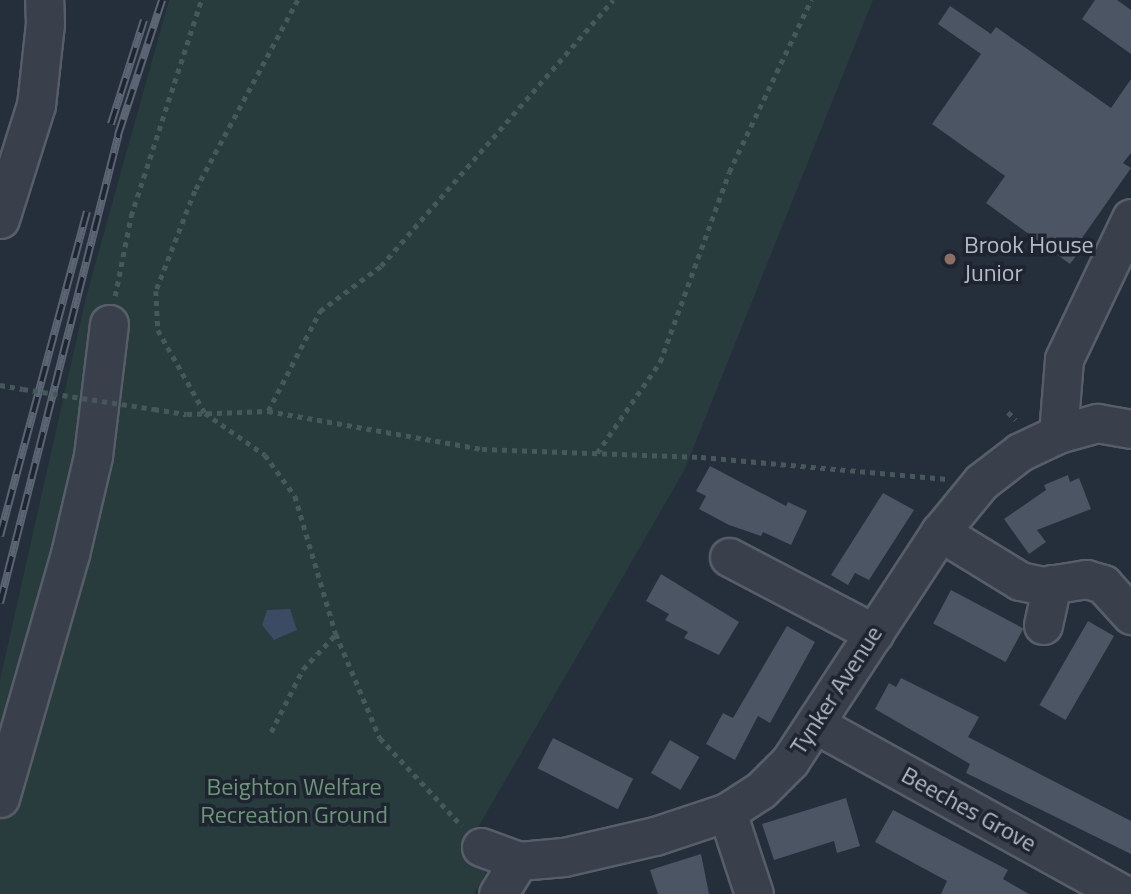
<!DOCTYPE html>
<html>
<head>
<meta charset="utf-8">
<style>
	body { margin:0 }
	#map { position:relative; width:1131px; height:894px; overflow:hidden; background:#252e3b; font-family:"Titillium Web",sans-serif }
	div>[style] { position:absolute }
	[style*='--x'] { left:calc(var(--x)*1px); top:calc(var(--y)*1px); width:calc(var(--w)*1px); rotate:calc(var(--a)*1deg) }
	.green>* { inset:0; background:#283b3d }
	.water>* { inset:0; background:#3c4b63 }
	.building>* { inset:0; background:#4b5563; transform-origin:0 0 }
	.path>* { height:4.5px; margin-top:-2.25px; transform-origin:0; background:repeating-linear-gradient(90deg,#47585b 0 5px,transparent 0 10px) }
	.roads { filter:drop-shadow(2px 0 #575e69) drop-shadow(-2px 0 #575e69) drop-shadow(0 2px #575e69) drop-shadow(0 -2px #575e69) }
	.minor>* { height:37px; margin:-18.5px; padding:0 18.5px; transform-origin:18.5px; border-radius:18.5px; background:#39404b }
	.rail>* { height:8px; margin-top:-4px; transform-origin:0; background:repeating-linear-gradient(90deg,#1e2530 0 16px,#5b6472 0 32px); box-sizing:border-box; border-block:2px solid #5b6472 }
	.path-bridge>* { height:4.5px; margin-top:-2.25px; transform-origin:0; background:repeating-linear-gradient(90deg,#47585b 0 5px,transparent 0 10px) }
	.dots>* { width:19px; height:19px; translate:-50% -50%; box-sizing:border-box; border:4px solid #1e2530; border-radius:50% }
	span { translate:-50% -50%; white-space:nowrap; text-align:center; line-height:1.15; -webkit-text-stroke:7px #1e2530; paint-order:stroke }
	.poi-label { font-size:24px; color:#b4bbc6 }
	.left { translate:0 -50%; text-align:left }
	.street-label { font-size:24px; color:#b4bbc6 }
	.park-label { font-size:24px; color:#6d9577 }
</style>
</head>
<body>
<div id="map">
	<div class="green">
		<div style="clip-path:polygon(169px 0,873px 0,684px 471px,465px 850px,486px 873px,474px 894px,0 894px,0 680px,86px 297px)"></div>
	</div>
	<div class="water">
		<div style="clip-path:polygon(290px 609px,297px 630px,274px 640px,262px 625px,267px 610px)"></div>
	</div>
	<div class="building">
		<div style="clip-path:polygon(1095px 0,1117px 0,1131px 10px,1131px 54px,1082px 19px)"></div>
		<div style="clip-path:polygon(950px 6px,991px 34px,996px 27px,1111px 108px,1131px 79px,1131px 153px,1123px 163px,1131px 168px,1082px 238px,1087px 241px,1070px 264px,986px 203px,1005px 176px,932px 124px,981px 54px,938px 24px)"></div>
		<div style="clip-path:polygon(710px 466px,786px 506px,788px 502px,807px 511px,791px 545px,763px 532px,761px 536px,729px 525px,699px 509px,706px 496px,696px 491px)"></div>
		<div style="clip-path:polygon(1068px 475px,1070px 482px,1079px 478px,1091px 509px,1037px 530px,1046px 542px,1029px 554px,1004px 519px,1046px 490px,1044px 485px)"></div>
		<div style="clip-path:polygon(883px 493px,914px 510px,869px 580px,855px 573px,848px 585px,831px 575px)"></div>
		<div style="clip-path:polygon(661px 574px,739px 622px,719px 655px,684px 638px,688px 632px,665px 620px,669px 614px,646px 601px)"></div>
		<div style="left:951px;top:590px;width:82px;height:38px;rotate:28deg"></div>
		<div style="left:1088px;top:621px;width:30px;height:97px;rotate:30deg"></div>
		<div style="clip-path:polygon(787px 626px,815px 642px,770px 723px,758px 716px,735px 760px,706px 744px,723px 713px,733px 718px)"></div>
		<div style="clip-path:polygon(901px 678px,979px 717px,968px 737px,1131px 821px,1131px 854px,966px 773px,970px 764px,875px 709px,889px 683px,896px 687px)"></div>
		<div style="left:553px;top:738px;width:90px;height:34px;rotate:27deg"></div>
		<div style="left:670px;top:740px;width:34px;height:38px;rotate:30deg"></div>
		<div style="clip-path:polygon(846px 798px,860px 846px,837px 853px,834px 841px,774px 860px,762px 824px)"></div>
		<div style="clip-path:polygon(893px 810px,1008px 870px,1003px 879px,1029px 894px,941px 894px,947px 881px,875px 842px)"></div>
		<div style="clip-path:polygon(701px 854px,709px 894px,658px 894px,650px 870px)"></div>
	</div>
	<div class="path">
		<div style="--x:298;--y:0;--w:217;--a:118.3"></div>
		<div style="--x:195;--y:191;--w:107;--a:111.3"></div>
		<div style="--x:156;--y:291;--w:39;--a:87"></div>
		<div style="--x:158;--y:330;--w:95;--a:60.5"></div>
		<div style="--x:205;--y:413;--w:73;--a:35"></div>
		<div style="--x:265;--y:455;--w:51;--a:53.8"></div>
		<div style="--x:295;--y:496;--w:144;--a:73.5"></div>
		<div style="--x:336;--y:634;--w:113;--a:67.1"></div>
		<div style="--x:380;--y:738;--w:120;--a:47"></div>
		<div style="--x:115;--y:296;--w:82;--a:-78.7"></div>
		<div style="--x:131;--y:216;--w:227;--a:-72"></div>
		<div style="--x:0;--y:385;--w:23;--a:10"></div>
		<div style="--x:154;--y:409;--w:33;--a:9"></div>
		<div style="--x:187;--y:414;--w:81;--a:-2.1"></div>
		<div style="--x:268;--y:411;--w:217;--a:10.1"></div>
		<div style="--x:482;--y:449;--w:219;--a:2.1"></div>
		<div style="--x:701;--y:457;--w:247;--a:5.1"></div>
		<div style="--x:268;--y:411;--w:113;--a:-62.5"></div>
		<div style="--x:320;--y:311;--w:76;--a:-36.4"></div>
		<div style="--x:381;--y:266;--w:353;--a:-48.9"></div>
		<div style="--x:1008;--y:412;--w:11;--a:45"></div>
		<div style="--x:597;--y:453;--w:111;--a:-55.3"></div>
		<div style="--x:660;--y:362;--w:202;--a:-70"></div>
		<div style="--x:729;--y:172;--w:191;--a:-64.5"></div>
		<div style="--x:271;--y:732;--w:71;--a:-63.1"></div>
		<div style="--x:303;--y:669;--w:48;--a:-46.7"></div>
	</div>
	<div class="roads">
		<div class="minor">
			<div style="--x:0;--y:219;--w:120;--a:-72.5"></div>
			<div style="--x:36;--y:105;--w:81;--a:-83.7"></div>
			<div style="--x:45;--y:24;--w:24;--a:-92"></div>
			<div style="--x:1058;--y:434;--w:75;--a:-85.4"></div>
			<div style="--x:1064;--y:359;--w:156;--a:-64.6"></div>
			<div style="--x:940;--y:532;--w:94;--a:31.5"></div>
			<div style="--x:1020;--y:581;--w:24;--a:12"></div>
			<div style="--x:1043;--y:586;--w:44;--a:-9.2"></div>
			<div style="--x:1086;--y:579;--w:18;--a:16"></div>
			<div style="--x:1103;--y:584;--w:42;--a:47.9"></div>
			<div style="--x:729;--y:557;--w:164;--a:27.7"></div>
			<div style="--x:1043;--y:625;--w:42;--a:-77.6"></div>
			<div style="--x:815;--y:724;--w:352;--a:28.9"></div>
			<div style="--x:0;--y:798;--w:254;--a:-74"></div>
			<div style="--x:70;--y:554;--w:101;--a:-76.8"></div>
			<div style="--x:93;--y:456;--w:133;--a:-83.1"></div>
			<div style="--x:727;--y:812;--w:86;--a:71.8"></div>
			<div style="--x:481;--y:847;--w:40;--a:20.2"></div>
			<div style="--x:519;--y:861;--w:45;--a:-5.1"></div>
			<div style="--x:564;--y:857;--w:93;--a:-13"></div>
			<div style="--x:655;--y:836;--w:76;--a:-18.4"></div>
			<div style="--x:727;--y:812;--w:40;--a:-32.9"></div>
			<div style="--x:761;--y:790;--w:41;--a:-45"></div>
			<div style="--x:790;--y:761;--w:274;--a:-56.8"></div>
			<div style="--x:940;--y:532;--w:65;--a:-50.6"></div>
			<div style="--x:981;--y:482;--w:49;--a:-37.6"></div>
			<div style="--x:1020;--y:452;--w:42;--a:-25.3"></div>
			<div style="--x:1058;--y:434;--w:41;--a:-15.8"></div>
			<div style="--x:1097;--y:423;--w:35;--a:10"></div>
			<div style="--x:498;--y:894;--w:39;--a:-58"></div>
		</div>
	</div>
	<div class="rail">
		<div style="--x:111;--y:124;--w:109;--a:-72.4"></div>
		<div style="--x:0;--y:536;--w:336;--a:-75"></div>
		<div style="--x:0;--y:603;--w:483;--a:-75.8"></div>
		<div style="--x:118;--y:135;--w:142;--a:-71.9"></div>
	</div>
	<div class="path-bridge">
		<div style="--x:23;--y:389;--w:133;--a:8.7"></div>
	</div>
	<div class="dots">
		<div style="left:950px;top:259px;background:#8d6e63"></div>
	</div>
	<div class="poi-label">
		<span class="left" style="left:964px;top:259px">Brook House<br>Junior</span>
	</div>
	<div class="street-label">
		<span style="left:836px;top:690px;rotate:-57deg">Tynker Avenue</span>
		<span style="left:969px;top:809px;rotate:29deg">Beeches Grove</span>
	</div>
	<div class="park-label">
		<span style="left:294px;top:801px">Beighton Welfare<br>Recreation Ground</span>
	</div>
</div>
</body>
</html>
